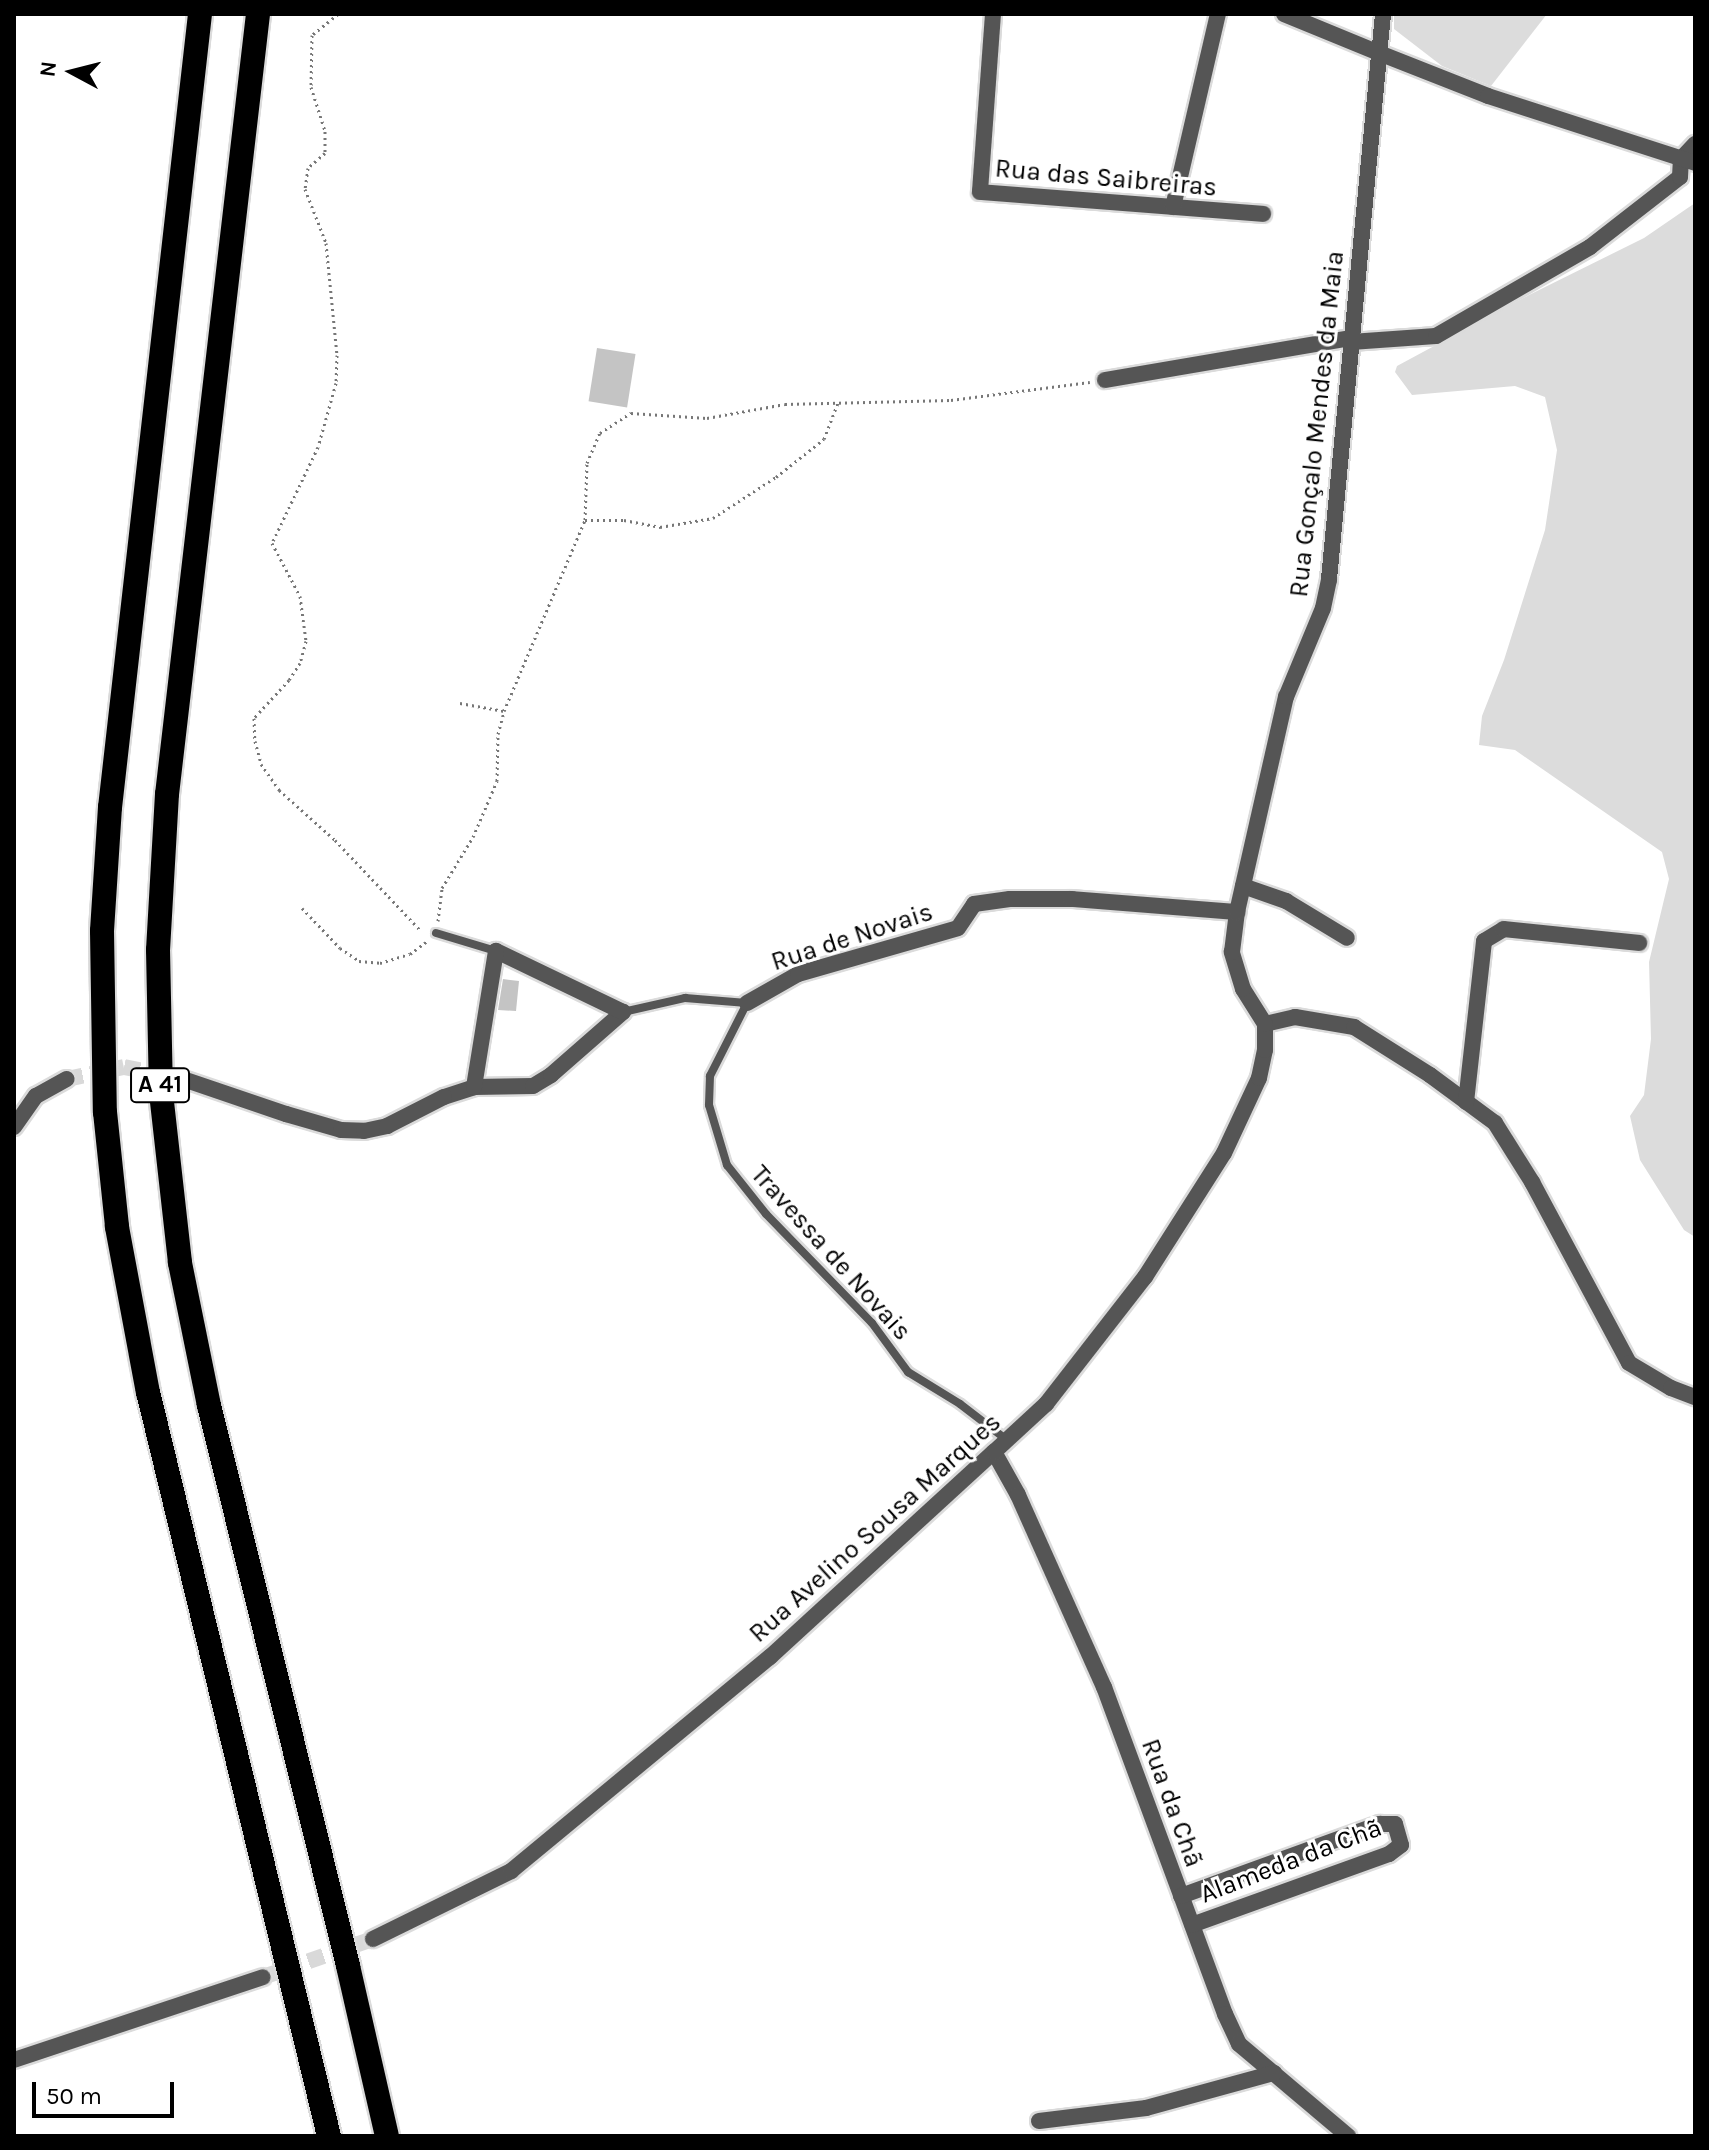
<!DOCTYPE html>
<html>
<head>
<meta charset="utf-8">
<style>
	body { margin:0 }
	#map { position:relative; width:1709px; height:2150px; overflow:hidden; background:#fff; font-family:Karla,sans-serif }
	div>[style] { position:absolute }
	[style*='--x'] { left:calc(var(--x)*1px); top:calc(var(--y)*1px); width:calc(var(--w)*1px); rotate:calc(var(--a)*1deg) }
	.green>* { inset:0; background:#dcdcdc }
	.building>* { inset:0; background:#c4c4c4; transform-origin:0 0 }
	.tertiary-tunnel>* { height:16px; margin-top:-8px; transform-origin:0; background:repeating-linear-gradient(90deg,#d9d9d9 0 16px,transparent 0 24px) }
	.path>* { height:3px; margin-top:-1.5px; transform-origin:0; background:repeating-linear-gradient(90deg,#777 0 2px,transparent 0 6px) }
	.roads { filter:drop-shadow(2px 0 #dbdbdb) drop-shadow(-2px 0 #dbdbdb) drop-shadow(0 2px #dbdbdb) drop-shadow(0 -2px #dbdbdb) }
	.service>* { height:8px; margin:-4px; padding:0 4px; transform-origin:4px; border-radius:4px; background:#555 }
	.minor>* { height:16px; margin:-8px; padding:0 8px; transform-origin:8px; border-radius:8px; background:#555 }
	.tertiary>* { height:16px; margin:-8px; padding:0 8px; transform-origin:8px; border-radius:8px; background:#555 }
	.motorway>* { height:24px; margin:-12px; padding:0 12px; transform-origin:12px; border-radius:12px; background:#000 }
	span { translate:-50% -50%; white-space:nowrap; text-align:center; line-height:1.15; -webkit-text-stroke:6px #fff; paint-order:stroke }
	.shield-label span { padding:2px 6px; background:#fff; border:2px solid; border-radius:6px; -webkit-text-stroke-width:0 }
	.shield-label { font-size:24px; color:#000; font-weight:700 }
	.street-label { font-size:26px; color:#000 }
	.frame { position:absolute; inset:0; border:16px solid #000; pointer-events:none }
	.north { position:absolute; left:32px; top:32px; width:80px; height:80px; -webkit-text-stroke:6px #fff; paint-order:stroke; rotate:277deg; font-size:22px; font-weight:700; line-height:32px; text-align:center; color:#000 }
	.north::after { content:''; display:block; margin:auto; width:28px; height:36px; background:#000; clip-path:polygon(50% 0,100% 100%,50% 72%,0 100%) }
	.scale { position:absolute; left:32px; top:2082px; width:142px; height:36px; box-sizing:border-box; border:4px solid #000; border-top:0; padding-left:10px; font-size:24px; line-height:28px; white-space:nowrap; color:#000; -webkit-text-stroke:6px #fff; paint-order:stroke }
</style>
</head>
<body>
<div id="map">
	<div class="green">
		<div style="clip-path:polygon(1394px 14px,1547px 14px,1491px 86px,1442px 66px,1394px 29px)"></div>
		<div style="clip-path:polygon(1695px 203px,1695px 1237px,1684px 1230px,1640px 1160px,1630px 1116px,1644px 1095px,1651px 1039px,1649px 962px,1669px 879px,1662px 852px,1515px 750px,1479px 745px,1482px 716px,1504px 660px,1545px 530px,1557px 450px,1545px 397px,1515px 386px,1412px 395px,1395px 372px,1397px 366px,1529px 295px,1644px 238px)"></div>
	</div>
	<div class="building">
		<div style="left:597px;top:348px;width:39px;height:54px;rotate:9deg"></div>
		<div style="clip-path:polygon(503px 979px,519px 981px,516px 1011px,498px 1010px)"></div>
	</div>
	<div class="tertiary-tunnel">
		<div style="--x:67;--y:1079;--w:58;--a:-11.9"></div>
		<div style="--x:124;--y:1067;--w:60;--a:11.5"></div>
		<div style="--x:263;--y:1977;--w:116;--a:-19.1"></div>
	</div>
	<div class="path">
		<div style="--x:338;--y:14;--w:33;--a:141"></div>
		<div style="--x:312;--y:35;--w:52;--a:91.1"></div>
		<div style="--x:311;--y:87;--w:46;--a:72.3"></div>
		<div style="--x:325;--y:131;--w:22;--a:90"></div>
		<div style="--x:325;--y:153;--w:23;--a:139"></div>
		<div style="--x:308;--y:168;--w:21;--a:98"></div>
		<div style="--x:305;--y:189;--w:58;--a:68.7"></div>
		<div style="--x:326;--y:243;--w:113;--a:84.4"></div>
		<div style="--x:337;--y:355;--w:28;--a:92"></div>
		<div style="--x:336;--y:383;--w:66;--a:105.7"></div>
		<div style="--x:318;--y:447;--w:106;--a:115.6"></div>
		<div style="--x:272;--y:543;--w:60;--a:62.2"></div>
		<div style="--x:300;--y:596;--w:45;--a:82.4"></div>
		<div style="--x:306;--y:641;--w:23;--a:105"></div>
		<div style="--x:300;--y:663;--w:20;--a:123"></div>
		<div style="--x:289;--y:680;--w:52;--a:132.6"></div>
		<div style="--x:254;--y:718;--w:23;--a:88"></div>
		<div style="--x:255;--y:741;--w:24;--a:75"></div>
		<div style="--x:261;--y:764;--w:32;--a:55"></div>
		<div style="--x:279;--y:790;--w:75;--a:41.8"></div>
		<div style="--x:335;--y:840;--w:125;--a:46.6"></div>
		<div style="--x:585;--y:520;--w:39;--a:0"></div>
		<div style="--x:624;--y:520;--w:37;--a:11"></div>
		<div style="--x:660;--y:527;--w:54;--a:-9.6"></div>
		<div style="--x:713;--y:518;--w:75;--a:-33.1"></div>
		<div style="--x:776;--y:477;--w:61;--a:-38.4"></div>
		<div style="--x:824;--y:439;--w:39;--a:-69"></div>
		<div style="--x:460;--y:703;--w:45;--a:10.3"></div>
		<div style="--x:302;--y:908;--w:55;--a:46.5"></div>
		<div style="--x:340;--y:948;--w:23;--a:34"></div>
		<div style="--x:359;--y:961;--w:21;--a:5"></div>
		<div style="--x:380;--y:963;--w:31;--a:-17"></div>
		<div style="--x:410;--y:954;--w:21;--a:-37"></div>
		<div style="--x:438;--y:921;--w:33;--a:-83"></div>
		<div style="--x:442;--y:888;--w:60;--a:-58.7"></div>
		<div style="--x:473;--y:837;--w:61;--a:-66.8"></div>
		<div style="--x:497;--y:781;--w:47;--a:-88.8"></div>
		<div style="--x:498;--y:734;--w:24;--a:-75"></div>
		<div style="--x:504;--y:711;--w:207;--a:-67"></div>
		<div style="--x:585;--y:520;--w:57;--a:-88"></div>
		<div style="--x:587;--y:463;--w:33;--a:-67"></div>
		<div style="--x:600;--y:433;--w:37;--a:-33"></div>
		<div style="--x:631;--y:413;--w:76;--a:3.8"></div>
		<div style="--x:707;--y:418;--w:79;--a:-10.2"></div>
		<div style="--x:785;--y:404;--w:166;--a:-1.4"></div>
		<div style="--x:951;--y:400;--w:140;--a:-7.4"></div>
	</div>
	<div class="roads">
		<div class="service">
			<div style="--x:436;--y:933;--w:63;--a:16.7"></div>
			<div style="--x:623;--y:1012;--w:64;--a:-12.7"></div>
			<div style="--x:685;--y:998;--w:62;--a:4.6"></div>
			<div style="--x:747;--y:1003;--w:82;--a:116.9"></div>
			<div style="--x:710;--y:1076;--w:29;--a:92"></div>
			<div style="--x:709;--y:1105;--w:63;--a:73.3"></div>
			<div style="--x:727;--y:1165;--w:63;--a:51.5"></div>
			<div style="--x:766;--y:1214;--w:152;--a:45.8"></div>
			<div style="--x:872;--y:1323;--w:61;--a:53.7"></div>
			<div style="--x:908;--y:1372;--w:61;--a:31.6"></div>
			<div style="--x:960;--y:1404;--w:59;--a:37.5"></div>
		</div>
		<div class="minor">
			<div style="--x:993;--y:14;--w:178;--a:94.2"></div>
			<div style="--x:980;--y:192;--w:284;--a:4.4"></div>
			<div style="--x:1284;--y:14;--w:103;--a:22.3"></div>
			<div style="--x:1173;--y:207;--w:198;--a:-76.9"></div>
			<div style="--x:1351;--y:342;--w:85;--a:-4"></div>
			<div style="--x:1436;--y:336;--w:178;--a:-30"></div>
			<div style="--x:1590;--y:247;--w:114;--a:-37.9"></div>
			<div style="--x:1680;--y:177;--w:18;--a:-87"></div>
			<div style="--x:1681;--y:159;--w:21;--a:-47"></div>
			<div style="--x:1105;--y:380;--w:251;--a:-9.7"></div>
			<div style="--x:1243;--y:886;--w:46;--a:19.2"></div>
			<div style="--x:1286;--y:901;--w:71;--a:31.2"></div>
			<div style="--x:747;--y:1003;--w:59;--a:-29.6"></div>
			<div style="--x:798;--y:974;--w:166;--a:-16"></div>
			<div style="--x:958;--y:928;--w:29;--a:-56"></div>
			<div style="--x:974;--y:904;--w:36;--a:-8"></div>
			<div style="--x:1010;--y:899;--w:62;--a:0"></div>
			<div style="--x:1072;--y:899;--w:166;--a:4.5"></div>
			<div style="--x:1265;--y:1024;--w:31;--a:-13"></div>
			<div style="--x:1295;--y:1017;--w:60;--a:9.6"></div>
			<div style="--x:1354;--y:1027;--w:90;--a:32.3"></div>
			<div style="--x:1430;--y:1075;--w:81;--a:36.4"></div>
			<div style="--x:1495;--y:1123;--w:70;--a:57.9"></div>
			<div style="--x:1532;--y:1182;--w:205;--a:61.8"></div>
			<div style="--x:1629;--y:1363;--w:49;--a:30.8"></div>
			<div style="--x:1671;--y:1388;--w:26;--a:21"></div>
			<div style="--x:444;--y:1097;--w:32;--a:-18"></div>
			<div style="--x:474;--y:1087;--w:59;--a:-1"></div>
			<div style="--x:533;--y:1086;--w:21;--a:-31"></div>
			<div style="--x:551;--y:1075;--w:96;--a:-41.2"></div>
			<div style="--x:623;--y:1012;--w:141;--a:-154.3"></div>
			<div style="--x:496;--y:951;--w:138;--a:99.2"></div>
			<div style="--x:1466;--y:1102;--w:162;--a:-83.6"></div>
			<div style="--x:1484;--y:941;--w:23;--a:-31"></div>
			<div style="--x:1504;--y:929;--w:136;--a:5.9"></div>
			<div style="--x:994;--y:1452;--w:49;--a:60.8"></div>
			<div style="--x:1018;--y:1495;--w:210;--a:65.9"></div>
			<div style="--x:1104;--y:1687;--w:349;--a:69.7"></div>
			<div style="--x:1225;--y:2014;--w:33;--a:65"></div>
			<div style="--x:1239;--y:2044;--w:143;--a:40.2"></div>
			<div style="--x:1181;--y:1896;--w:212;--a:-19.9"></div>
			<div style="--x:1380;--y:1824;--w:15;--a:0"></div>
			<div style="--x:1395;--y:1824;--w:22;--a:74"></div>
			<div style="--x:1401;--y:1845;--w:15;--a:143"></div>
			<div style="--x:1389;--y:1854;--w:209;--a:160.2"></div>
			<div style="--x:1039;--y:2121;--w:108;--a:-6.9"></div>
			<div style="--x:1146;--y:2108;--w:133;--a:-15.3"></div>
		</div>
		<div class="tertiary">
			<div style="--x:1379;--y:53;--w:117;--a:21.5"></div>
			<div style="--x:1488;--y:96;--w:218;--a:17.9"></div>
			<div style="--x:183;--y:1079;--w:109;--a:18.8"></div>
			<div style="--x:286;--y:1114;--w:57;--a:16.2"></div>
			<div style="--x:341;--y:1130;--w:23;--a:2"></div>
			<div style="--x:364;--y:1131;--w:24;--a:-12"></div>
			<div style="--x:387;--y:1126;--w:64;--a:-27"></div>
			<div style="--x:14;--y:1127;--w:38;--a:-55"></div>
			<div style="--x:36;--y:1096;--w:35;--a:-29"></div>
			<div style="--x:373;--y:1939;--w:154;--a:-26.2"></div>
			<div style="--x:511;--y:1871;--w:336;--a:-39.6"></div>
			<div style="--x:770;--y:1657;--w:304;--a:-42.5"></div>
			<div style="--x:994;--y:1452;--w:71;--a:-42.7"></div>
			<div style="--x:1046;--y:1404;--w:161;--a:-52.1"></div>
			<div style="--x:1145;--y:1277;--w:147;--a:-57.5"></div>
			<div style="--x:1224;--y:1153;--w:83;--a:-65"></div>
			<div style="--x:1259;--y:1078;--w:29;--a:-78"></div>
			<div style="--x:1265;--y:1050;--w:26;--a:-90"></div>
			<div style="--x:1265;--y:1024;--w:41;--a:-122.2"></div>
			<div style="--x:1243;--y:989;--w:39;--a:-107"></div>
			<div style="--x:1232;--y:952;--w:40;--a:-82.9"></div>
			<div style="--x:1237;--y:912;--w:221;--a:-77.2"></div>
			<div style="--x:1286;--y:697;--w:96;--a:-67.4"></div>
			<div style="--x:1323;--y:608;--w:30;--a:-78"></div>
			<div style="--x:1329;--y:579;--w:568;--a:-84.54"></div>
			<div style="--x:14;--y:2060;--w:262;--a:-18.4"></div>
		</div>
		<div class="motorway">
			<div style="--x:200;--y:14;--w:798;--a:96.47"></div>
			<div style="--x:110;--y:807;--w:124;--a:93.7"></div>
			<div style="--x:102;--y:931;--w:181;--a:89.1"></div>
			<div style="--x:105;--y:1112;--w:116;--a:84"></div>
			<div style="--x:117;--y:1227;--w:168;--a:79.4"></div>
			<div style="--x:148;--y:1392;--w:766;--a:76.33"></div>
			<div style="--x:258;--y:14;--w:785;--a:96.65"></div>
			<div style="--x:167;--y:794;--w:156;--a:93.3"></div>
			<div style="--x:158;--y:950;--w:143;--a:88.8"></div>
			<div style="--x:161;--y:1093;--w:171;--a:83.6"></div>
			<div style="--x:180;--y:1263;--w:145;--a:78.5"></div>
			<div style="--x:209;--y:1405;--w:578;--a:76.08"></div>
			<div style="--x:348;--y:1966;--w:174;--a:77.1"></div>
		</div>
	</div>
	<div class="shield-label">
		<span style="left:160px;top:1085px">A 41</span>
	</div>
	<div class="street-label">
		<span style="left:1106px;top:178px;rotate:5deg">Rua das Saibreiras</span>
		<span style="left:1317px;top:424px;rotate:-84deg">Rua Gonçalo Mendes da Maia</span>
		<span style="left:852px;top:937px;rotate:-18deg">Rua de Novais</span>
		<span style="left:831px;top:1253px;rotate:48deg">Travessa de Novais</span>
		<span style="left:875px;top:1528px;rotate:-42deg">Rua Avelino Sousa Marques</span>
		<span style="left:1172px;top:1803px;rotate:70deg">Rua da Chã</span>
		<span style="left:1291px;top:1861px;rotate:-21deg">Alameda da Chã</span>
	</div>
	<div class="frame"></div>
	<div class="north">N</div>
	<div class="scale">50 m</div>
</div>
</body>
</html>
